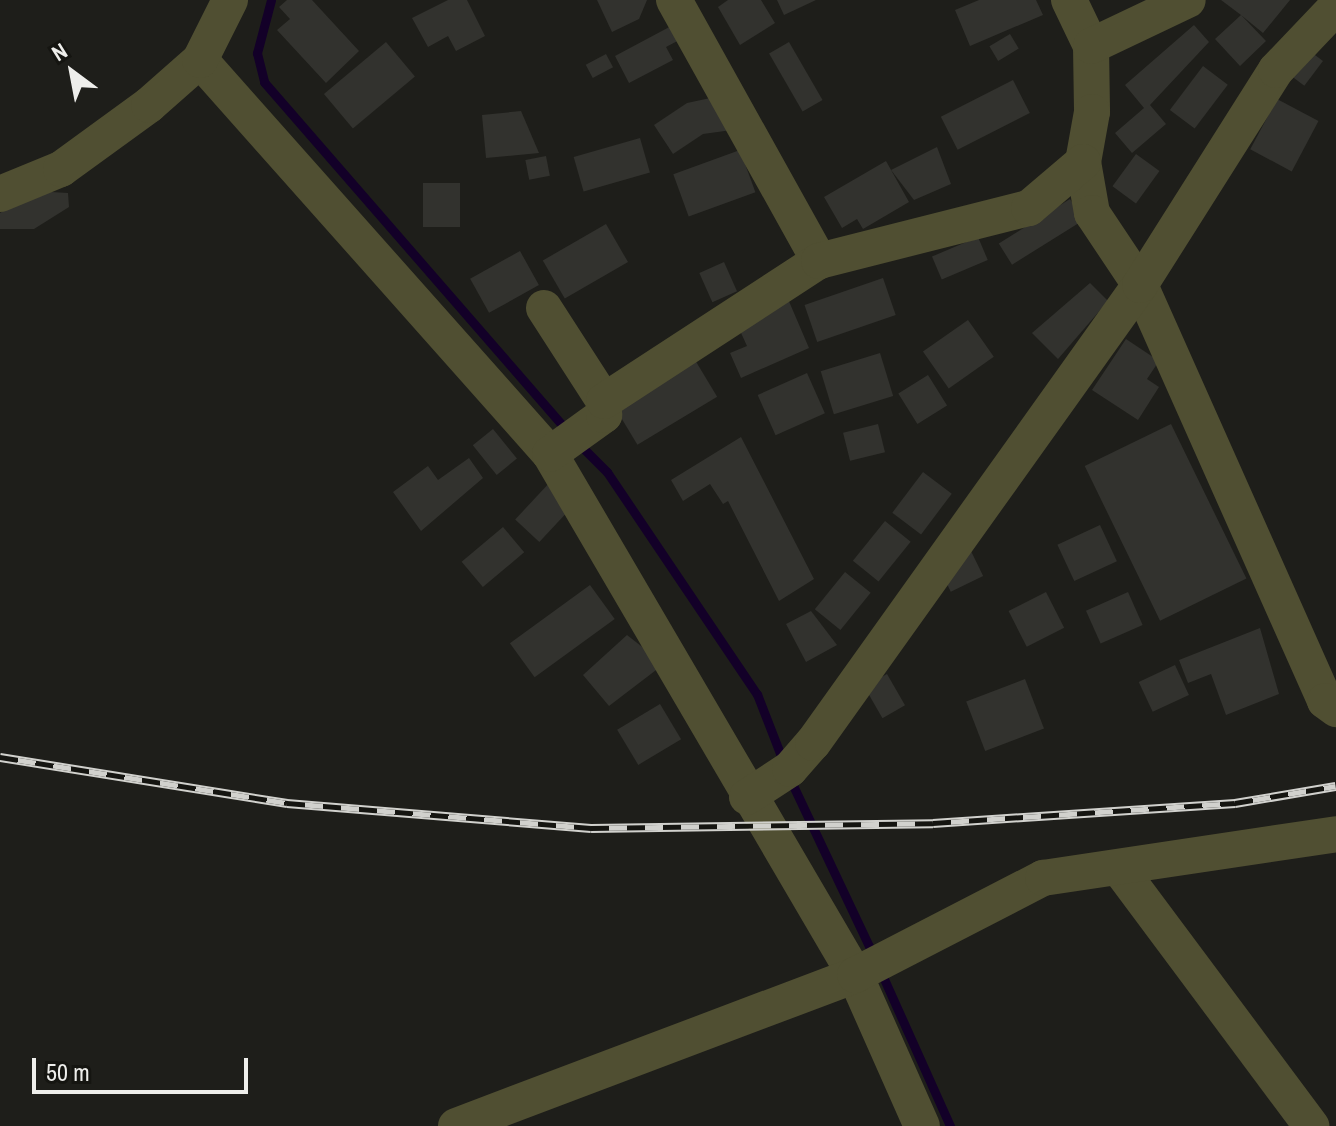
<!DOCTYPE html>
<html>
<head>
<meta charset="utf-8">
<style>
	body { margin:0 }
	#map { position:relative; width:1336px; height:1126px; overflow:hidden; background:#1e1e1a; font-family:"Archivo Narrow",sans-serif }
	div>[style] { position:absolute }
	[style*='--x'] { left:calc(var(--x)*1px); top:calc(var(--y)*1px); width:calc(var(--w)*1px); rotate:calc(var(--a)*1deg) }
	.stream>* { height:9px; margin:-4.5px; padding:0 4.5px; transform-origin:4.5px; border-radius:4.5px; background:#130028 }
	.building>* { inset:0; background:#32322e; transform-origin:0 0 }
	.minor>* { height:36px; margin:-18px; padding:0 18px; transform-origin:18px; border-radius:18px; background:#504f32 }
	.rail>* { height:9px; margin-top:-4.5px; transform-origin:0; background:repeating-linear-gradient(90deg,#151511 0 18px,#d1d1cd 0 36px); box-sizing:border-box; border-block:2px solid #d1d1cd }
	span { translate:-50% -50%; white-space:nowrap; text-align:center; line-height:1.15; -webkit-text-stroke:6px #151511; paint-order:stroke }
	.north { position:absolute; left:32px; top:32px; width:80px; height:80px; -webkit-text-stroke:6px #151511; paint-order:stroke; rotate:328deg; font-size:22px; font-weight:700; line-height:32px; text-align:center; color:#eeeeeb }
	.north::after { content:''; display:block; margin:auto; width:28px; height:36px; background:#eeeeeb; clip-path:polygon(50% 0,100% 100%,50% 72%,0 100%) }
	.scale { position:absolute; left:32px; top:1058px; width:216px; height:36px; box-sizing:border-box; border:4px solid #eeeeeb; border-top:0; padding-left:10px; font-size:24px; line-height:28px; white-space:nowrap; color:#eeeeeb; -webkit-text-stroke:6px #151511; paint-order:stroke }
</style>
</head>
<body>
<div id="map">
	<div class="stream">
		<div style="--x:271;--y:0;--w:55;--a:104.8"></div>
		<div style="--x:257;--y:53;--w:30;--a:76"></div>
		<div style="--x:264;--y:82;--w:464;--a:49"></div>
		<div style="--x:578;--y:443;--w:41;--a:45"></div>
		<div style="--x:607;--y:472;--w:268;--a:56"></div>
		<div style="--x:757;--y:694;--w:72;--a:68.8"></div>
		<div style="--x:790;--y:779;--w:197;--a:64.7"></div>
		<div style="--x:880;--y:970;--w:171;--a:65.8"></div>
	</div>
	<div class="building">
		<div style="clip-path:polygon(287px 0,312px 0,359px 51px,326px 83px,277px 30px,290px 19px,279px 7px)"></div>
		<div style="clip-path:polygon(448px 0,467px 0,485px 36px,456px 51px,448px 36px,428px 47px,412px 18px)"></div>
		<div style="clip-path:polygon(597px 0,647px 0,639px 19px,612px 32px)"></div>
		<div style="clip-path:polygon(728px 0,761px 0,775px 23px,740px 45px,718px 7px)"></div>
		<div style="clip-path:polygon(777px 0,816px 0,784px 15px)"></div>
		<div style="clip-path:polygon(979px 0,1036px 0,1043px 15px,970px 46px,955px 10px)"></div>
		<div style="clip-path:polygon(1221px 0,1290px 0,1263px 33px,1241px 15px,1266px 41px,1240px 66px,1215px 39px,1241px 15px)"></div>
		<div style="clip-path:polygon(675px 24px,683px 38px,666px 47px,673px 60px,629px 83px,615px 56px)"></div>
		<div style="clip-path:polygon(1194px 25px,1209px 42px,1150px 105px,1166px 124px,1132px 153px,1115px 133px,1144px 108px,1125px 85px)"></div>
		<div style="left:1010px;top:34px;width:17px;height:24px;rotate:59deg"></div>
		<div style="left:386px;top:42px;width:45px;height:81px;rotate:50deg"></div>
		<div style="left:789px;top:42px;width:67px;height:23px;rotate:60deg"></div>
		<div style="left:1307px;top:49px;width:20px;height:31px;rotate:37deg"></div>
		<div style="left:606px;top:54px;width:15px;height:23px;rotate:62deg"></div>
		<div style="left:1203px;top:66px;width:31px;height:55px;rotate:37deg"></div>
		<div style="left:1013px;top:80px;width:37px;height:81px;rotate:63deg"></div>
		<div style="clip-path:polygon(715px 97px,732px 130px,703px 134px,673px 154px,654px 125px,687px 103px)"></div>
		<div style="left:1277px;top:99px;width:47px;height:57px;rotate:28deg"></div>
		<div style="clip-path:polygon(521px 111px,539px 153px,486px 158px,482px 115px)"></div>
		<div style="left:640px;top:138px;width:36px;height:69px;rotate:74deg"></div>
		<div style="clip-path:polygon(937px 147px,951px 184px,914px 200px,891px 170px)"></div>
		<div style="left:740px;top:150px;width:45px;height:71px;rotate:70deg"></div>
		<div style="left:1136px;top:154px;width:29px;height:40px;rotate:36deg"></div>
		<div style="left:546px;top:156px;width:20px;height:21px;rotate:79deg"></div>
		<div style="clip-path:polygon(886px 161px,909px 202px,863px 229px,857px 219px,842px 228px,824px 197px)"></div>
		<div style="left:460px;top:183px;width:44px;height:37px;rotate:90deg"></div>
		<div style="clip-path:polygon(35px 191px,68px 193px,69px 207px,34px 229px,0 229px,0 213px)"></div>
		<div style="left:1070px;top:199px;width:25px;height:84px;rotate:58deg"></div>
		<div style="left:606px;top:224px;width:44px;height:73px;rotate:60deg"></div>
		<div style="left:978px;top:237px;width:25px;height:50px;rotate:67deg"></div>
		<div style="left:520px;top:251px;width:39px;height:57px;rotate:61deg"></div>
		<div style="left:724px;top:262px;width:32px;height:27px;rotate:66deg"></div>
		<div style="left:883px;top:278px;width:39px;height:83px;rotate:71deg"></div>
		<div style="clip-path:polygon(1090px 283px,1108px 301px,1058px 359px,1032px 333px)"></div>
		<div style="clip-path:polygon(788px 299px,809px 348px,741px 378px,730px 353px,747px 346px,736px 322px)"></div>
		<div style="left:968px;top:320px;width:45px;height:55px;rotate:55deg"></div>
		<div style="clip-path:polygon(1126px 339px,1159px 361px,1147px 379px,1159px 387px,1138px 420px,1092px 390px)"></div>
		<div style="left:880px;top:353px;width:45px;height:62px;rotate:73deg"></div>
		<div style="left:695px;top:360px;width:43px;height:93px;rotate:59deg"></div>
		<div style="left:807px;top:373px;width:44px;height:54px;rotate:66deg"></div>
		<div style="left:928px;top:375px;width:36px;height:35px;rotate:58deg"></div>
		<div style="left:878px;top:424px;width:29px;height:36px;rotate:76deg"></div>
		<div style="left:1171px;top:424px;width:172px;height:96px;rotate:64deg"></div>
		<div style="left:493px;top:429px;width:38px;height:26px;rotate:51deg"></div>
		<div style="clip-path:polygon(741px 437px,814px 579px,779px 601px,728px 501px,723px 504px,710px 484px,683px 501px,671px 480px)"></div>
		<div style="clip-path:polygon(469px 458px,483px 478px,421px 531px,393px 492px,428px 466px,438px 480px)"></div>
		<div style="left:923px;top:472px;width:36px;height:51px;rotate:37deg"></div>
		<div style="left:552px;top:480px;width:33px;height:54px;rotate:43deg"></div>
		<div style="left:885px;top:521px;width:33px;height:51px;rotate:39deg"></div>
		<div style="left:1100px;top:525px;width:40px;height:47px;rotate:65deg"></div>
		<div style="left:503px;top:527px;width:33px;height:54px;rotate:50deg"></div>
		<div style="left:970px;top:549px;width:30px;height:36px;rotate:64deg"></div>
		<div style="left:845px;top:572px;width:33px;height:48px;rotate:39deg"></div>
		<div style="left:590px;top:585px;width:42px;height:99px;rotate:54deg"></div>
		<div style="left:1046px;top:592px;width:40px;height:42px;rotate:63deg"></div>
		<div style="left:1128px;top:592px;width:36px;height:46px;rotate:66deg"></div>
		<div style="clip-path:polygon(811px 611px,837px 645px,806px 662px,786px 624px)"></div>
		<div style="clip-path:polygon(1260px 628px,1279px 694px,1226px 715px,1211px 674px,1188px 683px,1179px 660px)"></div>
		<div style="clip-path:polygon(627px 635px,664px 664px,609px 706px,583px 675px)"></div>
		<div style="left:1175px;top:665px;width:33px;height:40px;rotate:65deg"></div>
		<div style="left:887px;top:674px;width:36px;height:26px;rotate:60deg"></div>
		<div style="left:1025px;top:679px;width:53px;height:63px;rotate:69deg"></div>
		<div style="left:660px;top:704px;width:41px;height:50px;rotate:59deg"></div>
	</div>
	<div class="minor">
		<div style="--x:674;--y:0;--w:299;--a:60.9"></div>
		<div style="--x:1069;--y:0;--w:51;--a:64.4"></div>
		<div style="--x:1091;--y:46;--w:66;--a:89.1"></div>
		<div style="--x:1092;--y:112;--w:51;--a:100.2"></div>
		<div style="--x:1083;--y:162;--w:52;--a:80"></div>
		<div style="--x:1092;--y:213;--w:87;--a:56.3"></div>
		<div style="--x:1140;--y:285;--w:455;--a:66"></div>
		<div style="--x:1325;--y:701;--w:14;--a:36"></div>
		<div style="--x:1091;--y:46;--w:107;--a:-25.4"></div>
		<div style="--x:200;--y:60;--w:527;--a:48.38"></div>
		<div style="--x:550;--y:454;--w:604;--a:59.65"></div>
		<div style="--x:855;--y:975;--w:165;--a:66.1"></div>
		<div style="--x:0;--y:194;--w:66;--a:-22.3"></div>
		<div style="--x:61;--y:169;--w:109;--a:-36"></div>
		<div style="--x:149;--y:105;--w:68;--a:-41.4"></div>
		<div style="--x:200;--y:60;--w:67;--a:-63.4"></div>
		<div style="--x:544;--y:308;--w:111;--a:57.2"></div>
		<div style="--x:550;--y:454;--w:67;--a:-35.8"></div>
		<div style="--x:604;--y:415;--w:14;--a:-90"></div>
		<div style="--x:604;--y:401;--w:257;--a:-33.1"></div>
		<div style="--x:819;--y:261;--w:217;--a:-14.2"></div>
		<div style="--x:1029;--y:208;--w:71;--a:-40.4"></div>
		<div style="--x:747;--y:797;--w:51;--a:-33.1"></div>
		<div style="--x:790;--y:769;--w:35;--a:-49"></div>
		<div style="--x:813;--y:743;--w:563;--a:-54.47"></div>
		<div style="--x:1140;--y:285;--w:254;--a:-57.7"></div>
		<div style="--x:1276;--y:70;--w:87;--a:-46.4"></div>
		<div style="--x:1119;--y:868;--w:322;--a:53.3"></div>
		<div style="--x:456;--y:1126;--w:427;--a:-20.7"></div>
		<div style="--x:855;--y:975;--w:212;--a:-27.3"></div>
		<div style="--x:1043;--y:878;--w:296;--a:-8.5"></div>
	</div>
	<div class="rail">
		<div style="--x:0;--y:757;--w:291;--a:9.1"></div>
		<div style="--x:287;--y:803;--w:305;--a:4.7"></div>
		<div style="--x:591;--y:828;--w:342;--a:-0.8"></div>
		<div style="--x:933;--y:823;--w:303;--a:-3.8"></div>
		<div style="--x:1235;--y:803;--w:102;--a:-9.6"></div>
	</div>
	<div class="north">N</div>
	<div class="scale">50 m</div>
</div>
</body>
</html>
